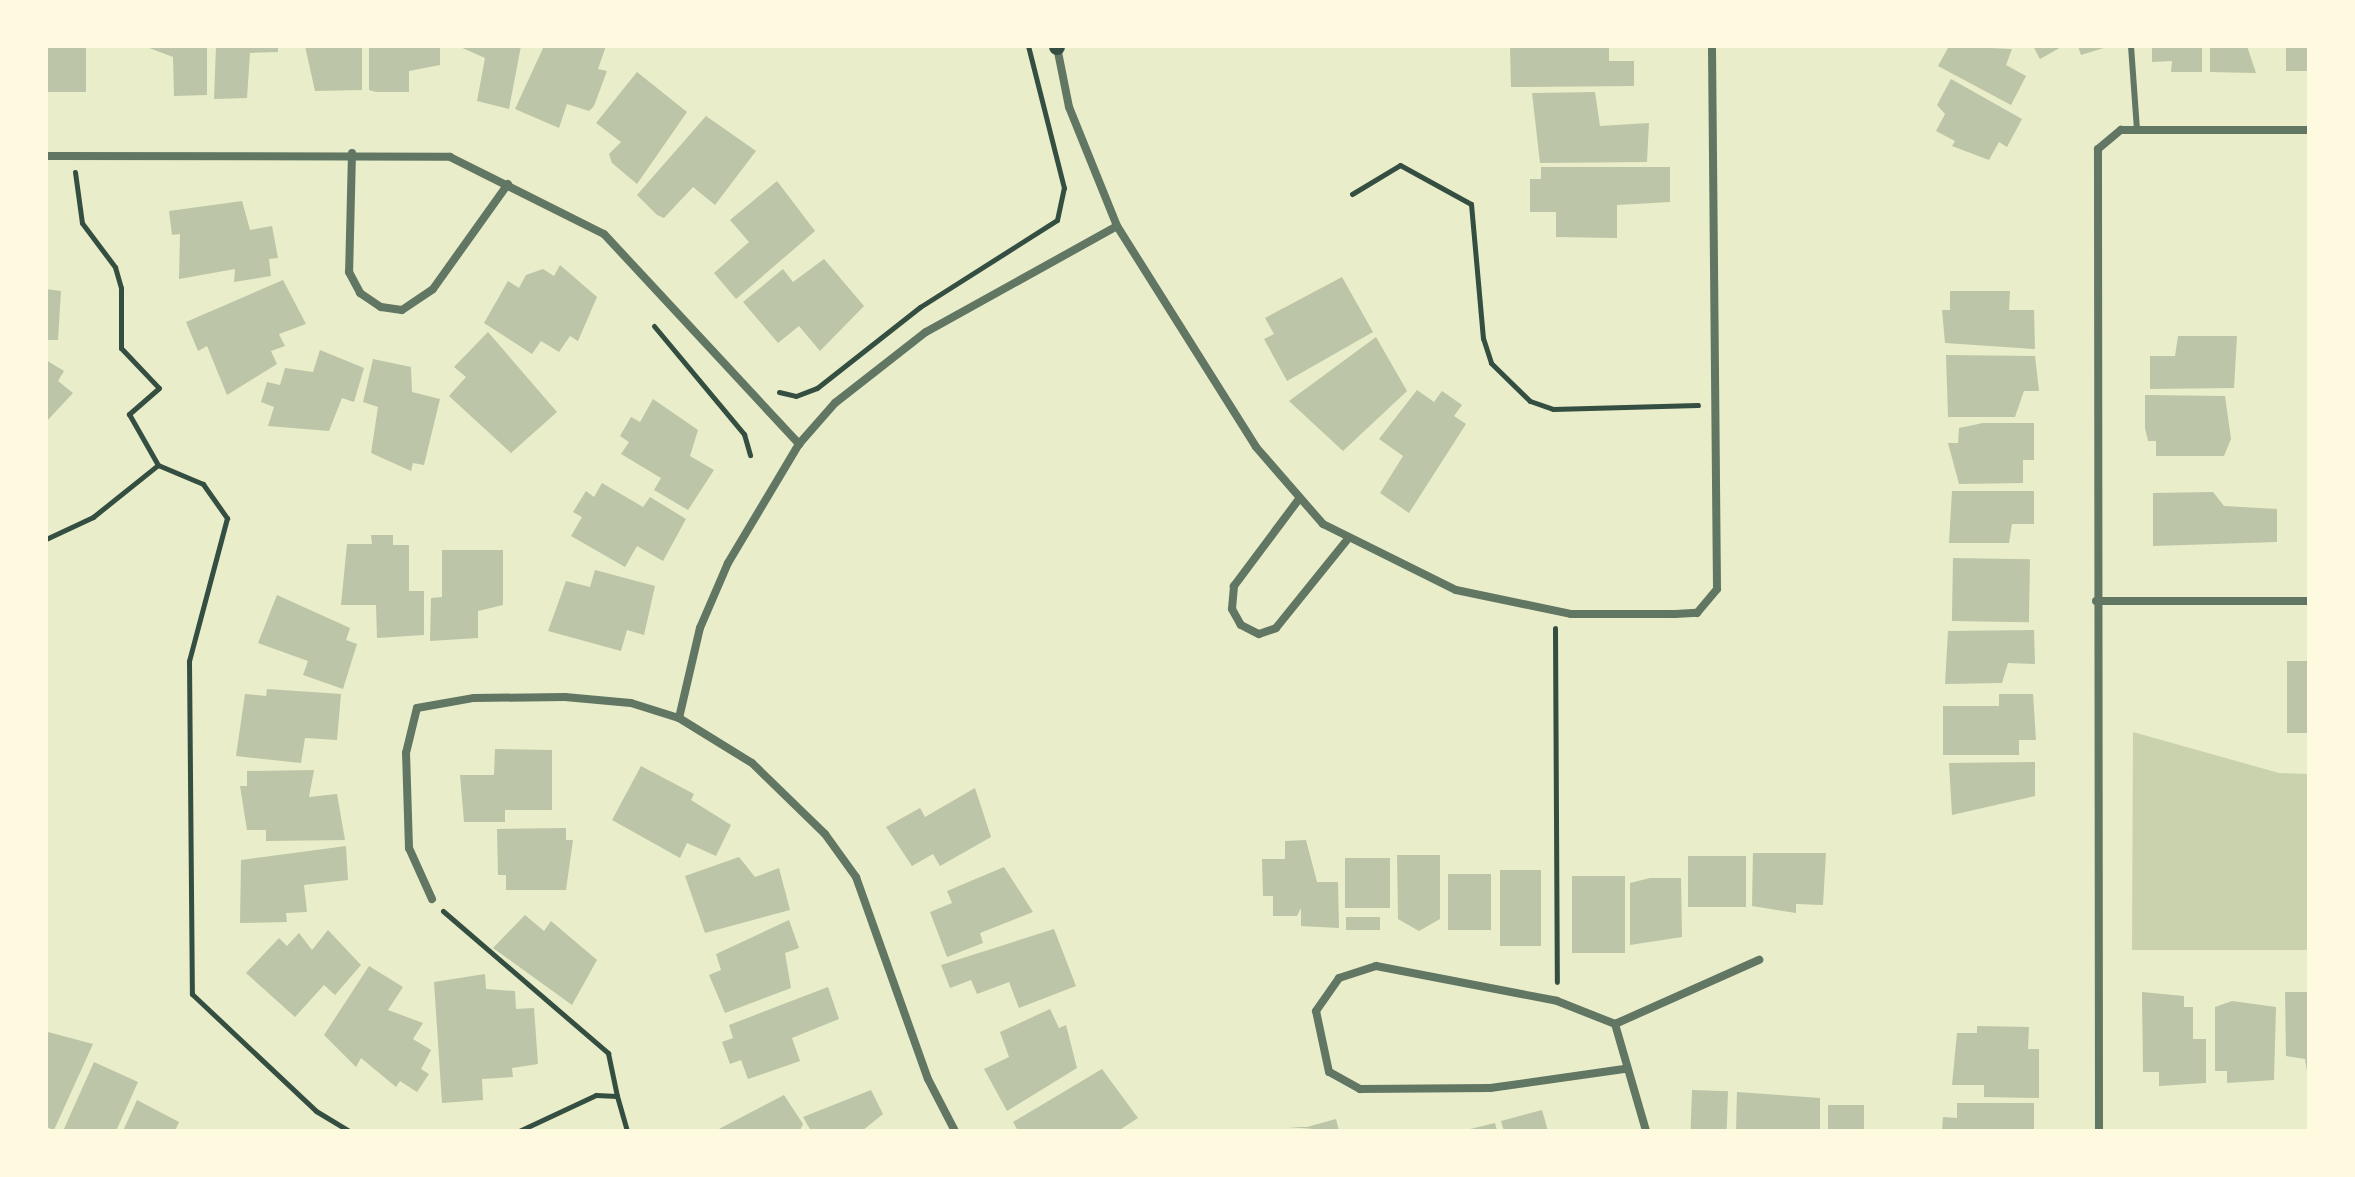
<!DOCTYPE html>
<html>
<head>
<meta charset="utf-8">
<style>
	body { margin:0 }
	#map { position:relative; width:2355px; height:1177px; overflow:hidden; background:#e9edc9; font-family:Montserrat,sans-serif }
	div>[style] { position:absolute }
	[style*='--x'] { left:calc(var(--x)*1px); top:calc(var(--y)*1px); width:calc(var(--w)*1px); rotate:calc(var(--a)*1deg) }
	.green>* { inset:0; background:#cad2ad }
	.building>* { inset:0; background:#bcc5a7; transform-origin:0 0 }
	.path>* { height:5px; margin:-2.5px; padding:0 2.5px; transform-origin:2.5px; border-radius:2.5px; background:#344e41 }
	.service>* { height:6px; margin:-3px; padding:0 3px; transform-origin:3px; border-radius:3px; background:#617663 }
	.minor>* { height:8px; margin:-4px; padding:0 4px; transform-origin:4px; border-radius:4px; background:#617663 }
	.secondary>* { height:16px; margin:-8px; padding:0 8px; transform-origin:8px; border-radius:8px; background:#344e41 }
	span { translate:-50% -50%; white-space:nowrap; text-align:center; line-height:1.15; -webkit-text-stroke:7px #fefae0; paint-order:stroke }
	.frame { position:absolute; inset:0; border:48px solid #fefae0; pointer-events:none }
</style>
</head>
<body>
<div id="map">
	<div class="green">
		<div style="clip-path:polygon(2133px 732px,2279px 773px,2309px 774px,2309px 950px,2132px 950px)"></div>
	</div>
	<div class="building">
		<div style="left:46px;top:46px;width:40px;height:46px"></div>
		<div style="clip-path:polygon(144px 46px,207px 46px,207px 95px,174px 96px,173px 57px)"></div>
		<div style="clip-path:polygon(216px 46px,278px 46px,278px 52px,250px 53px,247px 98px,214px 99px)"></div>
		<div style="clip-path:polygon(305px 46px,362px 48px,362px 90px,315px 91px)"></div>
		<div style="clip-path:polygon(369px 46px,440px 46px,440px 65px,409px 71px,409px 92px,376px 92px,369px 90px)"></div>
		<div style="clip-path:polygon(458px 46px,521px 46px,509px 109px,477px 101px,485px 58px)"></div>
		<div style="clip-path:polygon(544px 46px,606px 46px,598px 69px,607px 71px,594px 106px,589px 111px,567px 104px,559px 128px,515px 109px)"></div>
		<div style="clip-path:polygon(1510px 46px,1609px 48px,1609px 61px,1634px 61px,1634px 86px,1511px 87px)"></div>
		<div style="clip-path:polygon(1949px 46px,2012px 49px,2006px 65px,2026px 76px,2011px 105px,1938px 66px)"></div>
		<div style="clip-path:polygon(2033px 46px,2063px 46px,2040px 59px)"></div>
		<div style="clip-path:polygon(2078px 46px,2107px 46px,2107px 47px,2081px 55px)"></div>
		<div style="clip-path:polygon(2152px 46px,2202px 46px,2202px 72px,2171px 72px,2172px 61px,2152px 62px)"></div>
		<div style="clip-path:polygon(2210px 46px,2247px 46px,2256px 73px,2210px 72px)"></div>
		<div style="left:2286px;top:46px;width:23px;height:25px"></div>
		<div style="clip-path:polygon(637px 72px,687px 112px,637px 184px,612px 163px,609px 154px,621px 142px,596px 123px)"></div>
		<div style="clip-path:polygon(1951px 79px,2022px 119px,2007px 147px,1999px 142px,1989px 160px,1952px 146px,1955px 141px,1936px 131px,1945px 114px,1937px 105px)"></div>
		<div style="clip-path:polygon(1595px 92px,1600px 126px,1649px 123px,1647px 162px,1540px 163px,1532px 93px)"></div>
		<div style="clip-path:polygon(706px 116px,756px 151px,715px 205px,693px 187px,664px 218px,657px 215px,637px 195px)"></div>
		<div style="clip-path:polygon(1541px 167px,1670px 167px,1670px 202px,1617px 205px,1617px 238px,1556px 237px,1556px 212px,1530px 212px,1530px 179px,1541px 179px)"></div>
		<div style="clip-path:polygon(777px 181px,815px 231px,736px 299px,714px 273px,749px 242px,730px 220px)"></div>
		<div style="clip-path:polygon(242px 201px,250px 230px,272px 226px,278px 258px,269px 259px,271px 276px,234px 282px,235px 269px,179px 279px,180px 234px,172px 235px,169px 211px)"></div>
		<div style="clip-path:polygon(824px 259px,864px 306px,820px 351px,799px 326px,778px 343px,743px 302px,783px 269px,793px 282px)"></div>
		<div style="clip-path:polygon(560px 265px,597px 297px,578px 341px,570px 336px,559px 352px,541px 341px,532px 354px,484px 323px,508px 281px,519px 288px,526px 275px,543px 269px,554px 276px)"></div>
		<div style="clip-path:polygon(1342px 277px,1373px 332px,1287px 381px,1264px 339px,1274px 334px,1265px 318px)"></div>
		<div style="clip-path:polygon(283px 280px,306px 324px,279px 334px,285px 346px,271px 351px,277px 364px,227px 395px,207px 346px,198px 351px,186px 322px)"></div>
		<div style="clip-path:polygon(46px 289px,61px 291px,58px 340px,46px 340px)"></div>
		<div style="clip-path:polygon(1950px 291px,2010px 291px,2009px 310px,2034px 310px,2035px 349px,1945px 343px,1942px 310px,1950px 310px)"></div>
		<div style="clip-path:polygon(488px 332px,557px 412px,511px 453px,449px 396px,466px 377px,454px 367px)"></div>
		<div style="clip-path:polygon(2178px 336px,2237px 336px,2234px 388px,2150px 389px,2150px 356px,2175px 356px)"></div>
		<div style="clip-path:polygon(1376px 337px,1407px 391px,1343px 451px,1289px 401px)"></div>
		<div style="clip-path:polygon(320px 350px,364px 368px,354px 402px,342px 398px,329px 431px,268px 426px,274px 407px,261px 402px,267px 382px,280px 385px,285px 368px,313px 372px)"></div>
		<div style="clip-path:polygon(1946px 355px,2035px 356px,2039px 391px,2024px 391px,2015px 417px,1948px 417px)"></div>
		<div style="clip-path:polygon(373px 359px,411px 367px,412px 392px,440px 399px,424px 465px,413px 463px,411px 471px,371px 453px,378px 407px,363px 402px)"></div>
		<div style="clip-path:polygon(46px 360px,64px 371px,58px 381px,73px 393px,46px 422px)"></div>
		<div style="clip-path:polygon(1417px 390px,1434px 402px,1442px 391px,1462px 405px,1454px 416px,1466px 424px,1409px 513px,1380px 493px,1403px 456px,1379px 439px)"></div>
		<div style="clip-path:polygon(2145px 395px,2225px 396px,2231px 439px,2224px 456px,2156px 456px,2156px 441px,2148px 441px,2145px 428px)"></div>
		<div style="clip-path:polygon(653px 399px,698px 430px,690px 456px,714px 470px,688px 510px,654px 490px,661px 478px,621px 454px,629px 442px,620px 436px,631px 417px,640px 422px)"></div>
		<div style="clip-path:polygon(1983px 423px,2034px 423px,2034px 460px,2023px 460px,2023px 483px,1959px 484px,1948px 443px,1958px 443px,1959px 428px)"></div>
		<div style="clip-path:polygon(602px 483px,643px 507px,650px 497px,686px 519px,663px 561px,637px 546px,625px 567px,571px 536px,582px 517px,573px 512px,586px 491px,594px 497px)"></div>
		<div style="clip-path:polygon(1952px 491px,2034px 491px,2034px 524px,2012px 524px,2009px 543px,1949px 543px)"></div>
		<div style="clip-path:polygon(2213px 492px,2224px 506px,2277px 509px,2277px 542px,2153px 546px,2153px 493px)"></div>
		<div style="clip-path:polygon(371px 535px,393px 535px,393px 545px,409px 545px,409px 591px,424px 591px,424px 635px,377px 638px,376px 605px,341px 605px,347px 544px,372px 544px)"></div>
		<div style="clip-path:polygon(442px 550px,503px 550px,503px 605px,478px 611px,478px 638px,430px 641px,431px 598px,442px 597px)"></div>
		<div style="left:1953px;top:558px;width:77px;height:63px;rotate:1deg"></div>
		<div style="clip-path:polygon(595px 570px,655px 586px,644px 635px,627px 630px,621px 651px,548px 631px,566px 581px,590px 587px)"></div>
		<div style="clip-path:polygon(277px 595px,350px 628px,346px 640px,357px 644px,343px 689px,303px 675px,308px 661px,258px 643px)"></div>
		<div style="clip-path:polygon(2034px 630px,2035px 664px,2008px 663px,2002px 683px,1945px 684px,1948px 631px)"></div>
		<div style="left:2287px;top:661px;width:22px;height:72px"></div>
		<div style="clip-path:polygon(267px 689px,341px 694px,337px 740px,305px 738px,301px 763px,236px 756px,245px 694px,266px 696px)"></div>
		<div style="clip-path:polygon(1999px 694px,2033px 694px,2036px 740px,2019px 740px,2019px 755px,1943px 755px,1943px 706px,1999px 706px)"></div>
		<div style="clip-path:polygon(495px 749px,552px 750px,552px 810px,505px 810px,505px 822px,464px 822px,460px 775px,494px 775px)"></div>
		<div style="clip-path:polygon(2035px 762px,2035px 796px,1952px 815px,1949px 763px)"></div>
		<div style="clip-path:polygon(641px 766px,694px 794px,691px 800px,731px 825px,716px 856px,687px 843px,680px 858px,612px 820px)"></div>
		<div style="clip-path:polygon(314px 770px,309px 797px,337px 794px,345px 840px,266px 841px,266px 830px,247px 830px,240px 786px,247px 786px,247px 771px)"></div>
		<div style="clip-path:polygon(975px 788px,991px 837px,940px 866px,933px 854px,912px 866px,886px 827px,920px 808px,925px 817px)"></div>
		<div style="clip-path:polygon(566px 828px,566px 840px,573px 840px,566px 890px,506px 890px,506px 875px,498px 875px,497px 829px)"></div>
		<div style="clip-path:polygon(1306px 840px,1317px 882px,1338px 882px,1339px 928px,1301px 926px,1301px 908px,1297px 916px,1273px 916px,1273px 896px,1263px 896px,1262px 859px,1285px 859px,1285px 841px)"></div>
		<div style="clip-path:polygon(346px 846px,348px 880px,304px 885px,307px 912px,286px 913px,287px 922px,240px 923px,241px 860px)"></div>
		<div style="clip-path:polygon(1753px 853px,1826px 853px,1823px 905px,1796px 904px,1796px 913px,1752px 906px)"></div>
		<div style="clip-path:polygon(1397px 855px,1440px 855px,1440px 919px,1419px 931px,1398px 919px)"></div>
		<div style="left:1688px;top:856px;width:58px;height:51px"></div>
		<div style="clip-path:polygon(739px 857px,755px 877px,779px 868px,790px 910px,705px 933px,685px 876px)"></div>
		<div style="left:1345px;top:858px;width:45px;height:50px"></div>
		<div style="clip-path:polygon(1004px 867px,1033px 912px,980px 933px,983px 943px,947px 957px,930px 912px,952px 903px,947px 891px)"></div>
		<div style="left:1500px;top:870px;width:41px;height:76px"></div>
		<div style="left:1448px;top:874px;width:43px;height:56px"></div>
		<div style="left:1572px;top:876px;width:53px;height:77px"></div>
		<div style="clip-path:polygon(1650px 878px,1681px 878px,1682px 937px,1630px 945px,1630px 883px)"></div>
		<div style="clip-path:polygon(525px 915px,544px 931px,551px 921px,597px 960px,572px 1005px,493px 948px)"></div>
		<div style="left:1346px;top:917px;width:34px;height:13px"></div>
		<div style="clip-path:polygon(789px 920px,799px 948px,785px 953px,791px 988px,725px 1013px,709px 975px,721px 970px,716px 954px)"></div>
		<div style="clip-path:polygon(1054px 929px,1076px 986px,1019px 1008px,1009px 982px,977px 994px,971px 980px,950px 988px,941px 965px)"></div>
		<div style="clip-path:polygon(328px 930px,361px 965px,335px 995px,324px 985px,295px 1017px,246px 973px,279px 938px,287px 946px,299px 933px,312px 950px)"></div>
		<div style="clip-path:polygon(369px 966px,403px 987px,388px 1010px,423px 1023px,413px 1039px,431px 1050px,421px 1069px,429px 1074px,417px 1092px,400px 1081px,396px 1087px,361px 1058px,356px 1067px,324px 1035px)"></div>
		<div style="clip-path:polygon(485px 974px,486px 989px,515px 991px,516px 1009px,534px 1008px,538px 1064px,512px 1068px,513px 1077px,482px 1079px,483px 1100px,442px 1103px,434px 982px)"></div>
		<div style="clip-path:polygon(828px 987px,839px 1019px,792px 1038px,800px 1061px,748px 1079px,741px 1060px,730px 1064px,722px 1042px,733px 1038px,729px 1025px)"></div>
		<div style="clip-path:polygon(2142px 992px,2184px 996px,2184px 1007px,2193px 1007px,2193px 1039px,2206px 1039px,2206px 1083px,2159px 1086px,2159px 1072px,2143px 1072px)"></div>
		<div style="clip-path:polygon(2285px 992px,2309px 992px,2309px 1085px,2305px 1059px,2286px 1056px)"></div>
		<div style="clip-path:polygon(2232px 1001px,2276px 1007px,2274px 1080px,2227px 1083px,2227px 1071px,2215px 1071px,2215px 1007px)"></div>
		<div style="clip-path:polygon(1050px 1009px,1059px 1028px,1066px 1025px,1077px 1068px,1007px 1111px,984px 1069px,1009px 1057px,1000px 1032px)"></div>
		<div style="clip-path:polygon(1977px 1026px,2029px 1027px,2028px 1049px,2039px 1049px,2039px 1098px,1984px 1097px,1984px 1085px,1952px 1085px,1957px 1033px,1977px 1033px)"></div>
		<div style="clip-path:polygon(48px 1032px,93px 1044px,54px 1130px,46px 1127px)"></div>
		<div style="clip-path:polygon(94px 1062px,138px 1082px,116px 1131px,63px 1131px)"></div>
		<div style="clip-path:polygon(1102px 1069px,1138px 1118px,1118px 1131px,1018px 1131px,1013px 1122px)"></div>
		<div style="clip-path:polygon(871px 1090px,883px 1114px,862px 1131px,811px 1131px,803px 1117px)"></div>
		<div style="left:1692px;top:1090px;width:36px;height:41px;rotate:2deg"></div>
		<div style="clip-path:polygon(1737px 1092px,1820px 1098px,1820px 1131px,1736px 1131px)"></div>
		<div style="clip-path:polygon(784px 1095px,803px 1124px,800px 1130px,808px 1131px,715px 1131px)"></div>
		<div style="clip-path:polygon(137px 1100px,179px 1122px,175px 1131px,123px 1131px)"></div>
		<div style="clip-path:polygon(1957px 1103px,2034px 1103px,2034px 1131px,1942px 1131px,1943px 1117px,1957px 1118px)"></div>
		<div style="left:1828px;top:1105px;width:36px;height:26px"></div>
		<div style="clip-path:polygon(1542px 1110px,1548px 1131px,1504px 1131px,1501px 1121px)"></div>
		<div style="clip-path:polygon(1336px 1119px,1339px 1131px,1288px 1127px,1307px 1127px)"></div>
		<div style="clip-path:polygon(1495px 1123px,1497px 1131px,1467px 1131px,1466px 1130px)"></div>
	</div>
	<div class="path">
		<div style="--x:75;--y:172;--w:51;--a:82.2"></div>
		<div style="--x:82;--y:223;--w:55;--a:53.1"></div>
		<div style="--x:115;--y:267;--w:22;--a:74"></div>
		<div style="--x:121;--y:288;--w:60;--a:90"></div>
		<div style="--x:121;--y:348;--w:55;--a:46.5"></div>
		<div style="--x:159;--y:388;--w:40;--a:139"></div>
		<div style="--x:129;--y:414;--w:59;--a:60.4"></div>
		<div style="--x:1352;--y:194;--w:56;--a:-31.1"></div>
		<div style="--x:1400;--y:165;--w:81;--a:28.8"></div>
		<div style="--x:1471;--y:204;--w:135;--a:84.9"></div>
		<div style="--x:1483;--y:338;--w:26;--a:72"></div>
		<div style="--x:1491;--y:363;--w:54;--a:44.3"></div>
		<div style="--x:1530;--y:401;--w:24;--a:19"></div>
		<div style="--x:1553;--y:409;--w:145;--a:-1.6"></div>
		<div style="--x:654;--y:326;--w:141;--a:50.2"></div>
		<div style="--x:744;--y:434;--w:22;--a:74"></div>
		<div style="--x:779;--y:392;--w:17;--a:13"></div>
		<div style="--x:796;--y:396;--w:22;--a:-21"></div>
		<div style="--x:817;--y:388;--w:131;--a:-38.2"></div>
		<div style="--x:920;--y:307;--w:162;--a:-32.4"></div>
		<div style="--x:1057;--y:220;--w:33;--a:-78"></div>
		<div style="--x:1064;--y:188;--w:146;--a:-104.2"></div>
		<div style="--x:46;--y:539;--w:52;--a:-25.1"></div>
		<div style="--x:93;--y:517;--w:83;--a:-38.7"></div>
		<div style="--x:158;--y:465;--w:49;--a:22.9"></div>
		<div style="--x:203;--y:484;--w:42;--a:54.8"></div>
		<div style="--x:227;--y:518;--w:148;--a:104.9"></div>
		<div style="--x:189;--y:661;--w:333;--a:89.5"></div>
		<div style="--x:192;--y:994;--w:170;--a:43.3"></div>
		<div style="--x:316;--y:1111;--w:39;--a:31"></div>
		<div style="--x:1555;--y:628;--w:354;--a:89.7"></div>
		<div style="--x:443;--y:911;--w:218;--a:40.7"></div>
		<div style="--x:608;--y:1053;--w:44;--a:78.2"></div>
		<div style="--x:519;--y:1131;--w:85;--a:-25.1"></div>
		<div style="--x:596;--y:1095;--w:21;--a:3"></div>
		<div style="--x:617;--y:1096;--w:36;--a:74"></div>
	</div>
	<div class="service">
		<div style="--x:2131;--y:46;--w:84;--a:85.9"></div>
	</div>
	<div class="minor">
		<div style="--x:1057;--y:47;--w:61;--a:78.7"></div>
		<div style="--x:1069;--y:107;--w:128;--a:68"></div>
		<div style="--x:1117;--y:226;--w:261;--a:57.8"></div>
		<div style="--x:1256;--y:447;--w:102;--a:49"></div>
		<div style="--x:1323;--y:524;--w:148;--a:26.4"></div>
		<div style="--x:1456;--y:590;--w:117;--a:11.8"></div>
		<div style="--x:1571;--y:614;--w:104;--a:0"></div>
		<div style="--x:1675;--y:614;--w:22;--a:-3"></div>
		<div style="--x:1697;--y:613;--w:31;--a:-50"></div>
		<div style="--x:1717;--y:589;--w:543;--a:-90.53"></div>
		<div style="--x:352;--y:153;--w:119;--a:91.4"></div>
		<div style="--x:349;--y:272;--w:24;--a:62"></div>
		<div style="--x:360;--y:293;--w:25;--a:34"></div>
		<div style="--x:381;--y:307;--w:21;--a:8"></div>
		<div style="--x:402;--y:310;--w:37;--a:-34"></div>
		<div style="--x:433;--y:289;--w:129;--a:-54.5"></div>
		<div style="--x:46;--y:156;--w:404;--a:0.1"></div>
		<div style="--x:450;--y:157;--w:172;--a:26.6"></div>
		<div style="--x:604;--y:234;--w:287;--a:47.1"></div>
		<div style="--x:1299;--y:499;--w:109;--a:126.8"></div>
		<div style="--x:1234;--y:586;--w:23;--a:95"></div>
		<div style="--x:1232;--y:609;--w:18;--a:61"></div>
		<div style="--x:1241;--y:625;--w:20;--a:27"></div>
		<div style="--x:1259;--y:634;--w:18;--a:-19"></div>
		<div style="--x:1276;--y:628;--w:113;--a:-51.1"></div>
		<div style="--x:2096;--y:601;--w:213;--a:0"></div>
		<div style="--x:679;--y:718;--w:92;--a:-76.9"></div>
		<div style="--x:700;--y:628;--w:71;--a:-66.7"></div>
		<div style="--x:728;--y:563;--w:139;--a:-59.2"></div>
		<div style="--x:799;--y:444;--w:55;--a:-48.7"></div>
		<div style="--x:835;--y:403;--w:115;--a:-38"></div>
		<div style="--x:926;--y:332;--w:218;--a:-29"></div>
		<div style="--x:432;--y:899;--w:56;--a:-114.3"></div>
		<div style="--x:409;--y:848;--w:95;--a:-91.8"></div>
		<div style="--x:406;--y:753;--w:46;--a:-76.3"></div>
		<div style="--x:417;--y:708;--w:58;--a:-10"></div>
		<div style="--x:474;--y:698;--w:91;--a:-0.6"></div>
		<div style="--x:565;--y:697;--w:66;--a:5.2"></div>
		<div style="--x:631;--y:703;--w:50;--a:17.4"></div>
		<div style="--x:679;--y:718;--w:86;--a:31.7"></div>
		<div style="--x:752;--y:763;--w:102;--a:44.2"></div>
		<div style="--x:825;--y:834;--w:53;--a:54.2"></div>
		<div style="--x:856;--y:877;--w:214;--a:70.4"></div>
		<div style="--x:928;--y:1079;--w:59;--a:62.6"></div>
		<div style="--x:1615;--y:1024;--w:158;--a:-24"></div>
		<div style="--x:1624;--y:1069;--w:135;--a:171.9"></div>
		<div style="--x:1490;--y:1088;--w:130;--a:179.6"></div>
		<div style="--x:1360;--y:1089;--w:35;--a:-151"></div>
		<div style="--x:1329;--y:1072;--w:62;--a:-102"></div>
		<div style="--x:1316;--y:1011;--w:40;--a:-55.1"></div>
		<div style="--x:1339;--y:978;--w:39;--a:-18"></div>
		<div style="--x:1376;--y:966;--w:184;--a:10.9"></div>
		<div style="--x:1557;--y:1001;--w:62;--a:21.6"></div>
		<div style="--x:1615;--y:1024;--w:111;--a:73.8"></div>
		<div style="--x:2099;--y:1131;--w:982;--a:-90.06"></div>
		<div style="--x:2098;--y:149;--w:30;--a:-40"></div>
		<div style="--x:2121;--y:130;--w:188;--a:0"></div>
	</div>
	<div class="secondary">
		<div style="--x:1057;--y:46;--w:1;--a:90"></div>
	</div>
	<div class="frame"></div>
</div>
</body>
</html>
